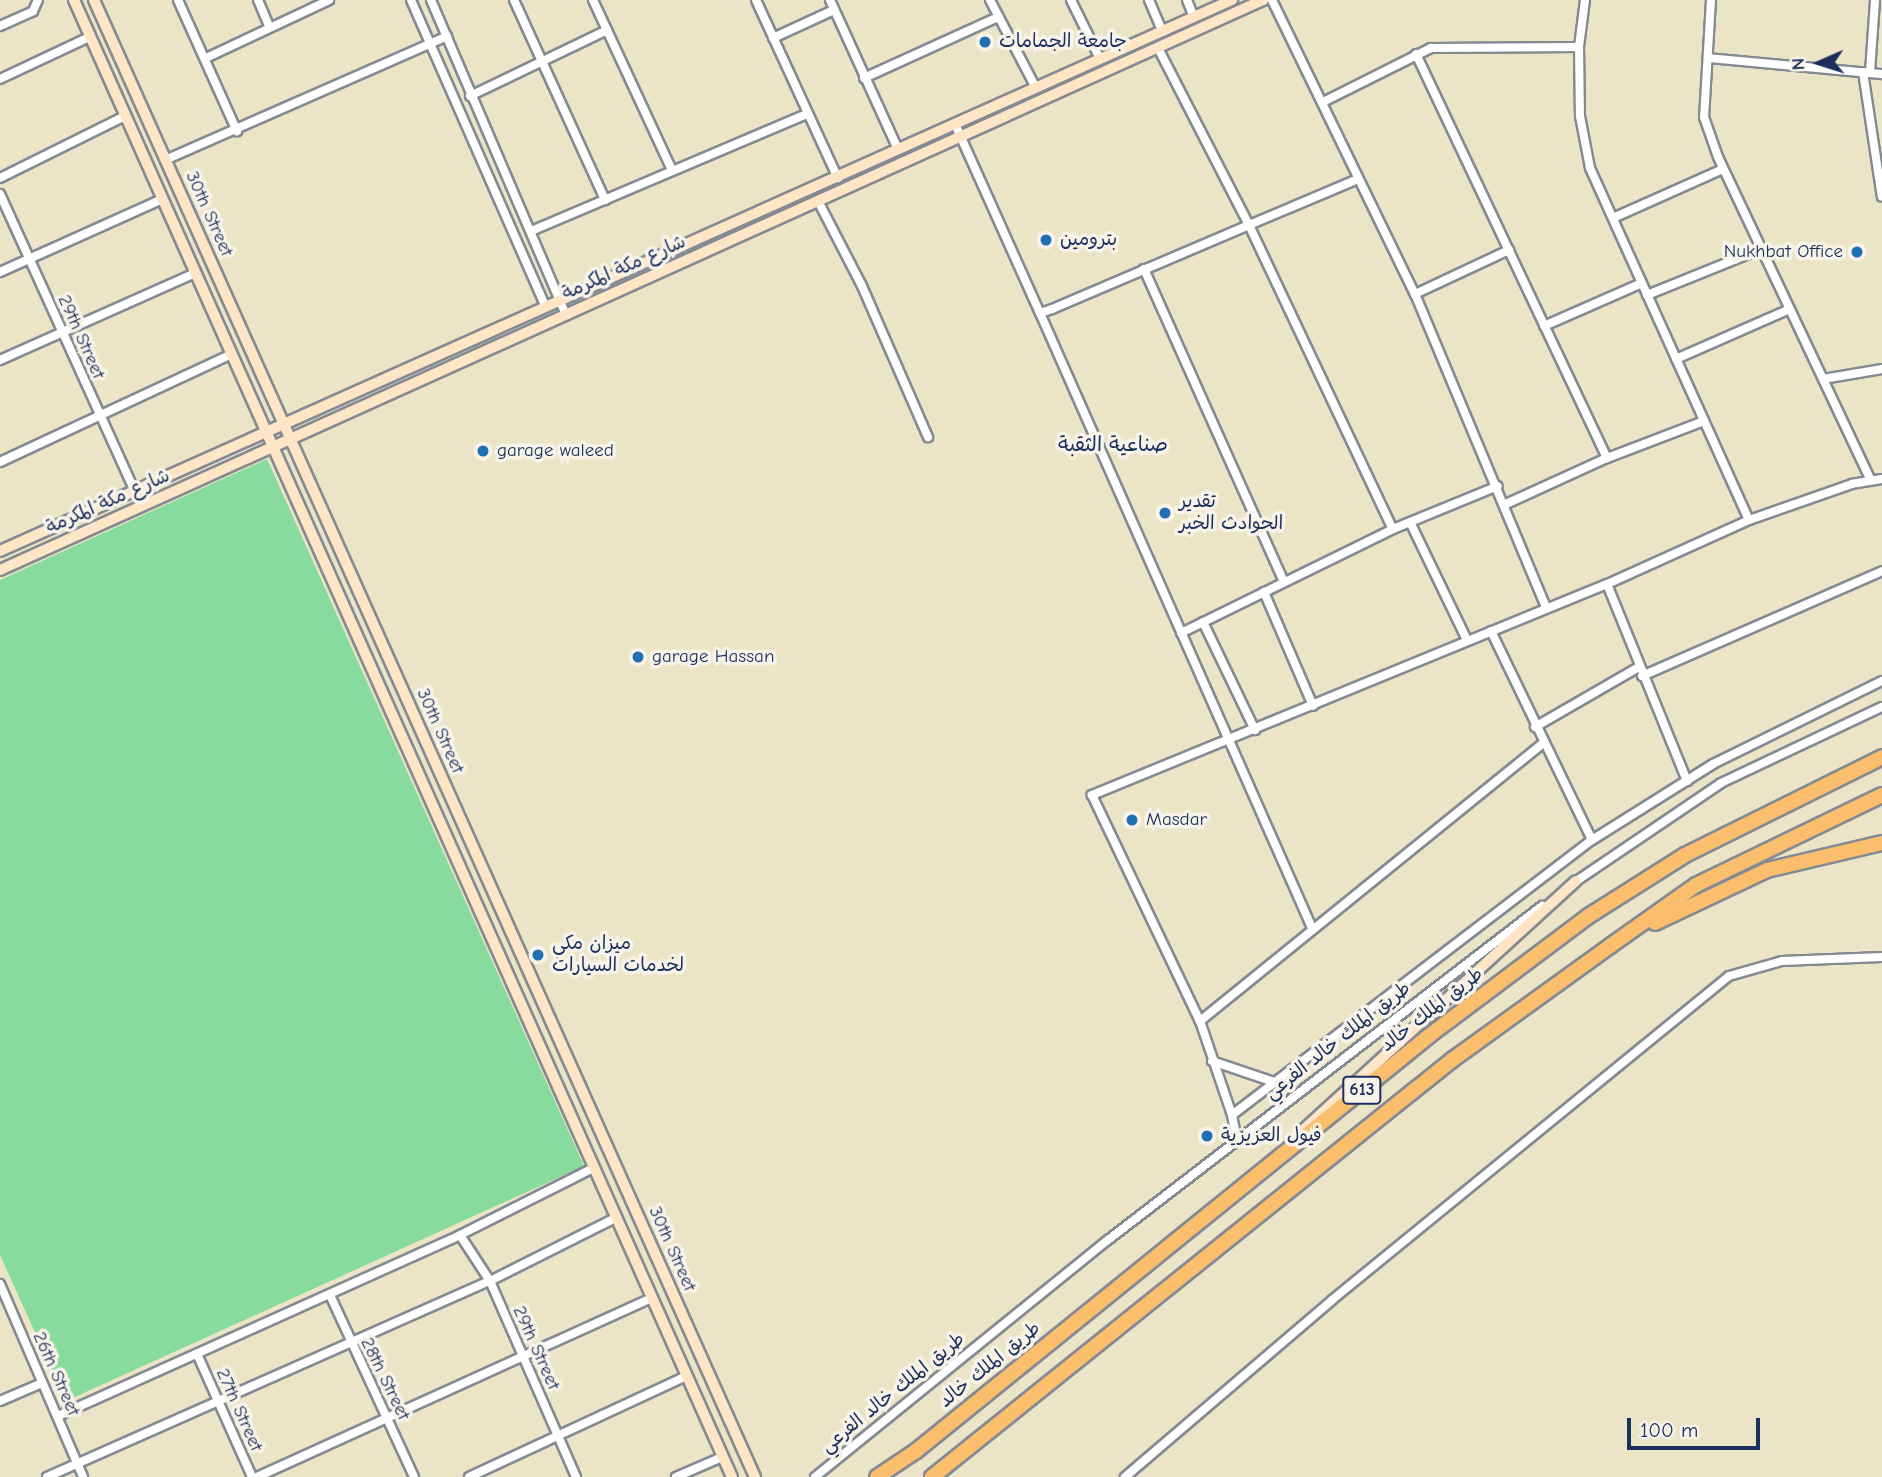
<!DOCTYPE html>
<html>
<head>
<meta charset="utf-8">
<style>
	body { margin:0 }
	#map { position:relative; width:1882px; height:1477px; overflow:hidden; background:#ebe4c6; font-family:"Comic Neue","Playpen Sans Arabic",sans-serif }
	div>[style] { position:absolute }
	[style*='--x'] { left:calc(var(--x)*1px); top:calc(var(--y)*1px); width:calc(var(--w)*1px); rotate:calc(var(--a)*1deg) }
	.green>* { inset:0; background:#87db9d }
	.roads { filter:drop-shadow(2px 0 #838a92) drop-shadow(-2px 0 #838a92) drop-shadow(0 2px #838a92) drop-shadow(0 -2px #838a92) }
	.street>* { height:8px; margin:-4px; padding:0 4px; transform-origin:4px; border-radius:4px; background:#fff }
	.secondary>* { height:10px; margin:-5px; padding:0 5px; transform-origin:5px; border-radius:5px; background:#fde5c5 }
	.highway>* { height:14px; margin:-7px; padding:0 7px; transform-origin:7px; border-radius:7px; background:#fabe6d }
	.dots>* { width:19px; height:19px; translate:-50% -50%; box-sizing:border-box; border:4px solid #f7f3e8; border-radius:50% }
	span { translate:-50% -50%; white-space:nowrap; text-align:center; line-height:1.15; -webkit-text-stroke:7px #f7f3e8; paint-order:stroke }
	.shield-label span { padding:2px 5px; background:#f7f3e8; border:2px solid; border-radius:5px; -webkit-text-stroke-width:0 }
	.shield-label { font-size:18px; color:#1b2f5e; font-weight:700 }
	.poi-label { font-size:19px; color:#1b2f5e }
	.left { translate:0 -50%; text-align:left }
	.right { translate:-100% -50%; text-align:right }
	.street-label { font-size:19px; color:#1b2f5e }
	.neighbourhood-label { font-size:21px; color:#1b2f5e }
	.north { position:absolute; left:1784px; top:28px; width:70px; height:70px; -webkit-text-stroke:5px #f7f3e8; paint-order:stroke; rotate:267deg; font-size:19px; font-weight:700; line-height:28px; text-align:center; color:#1b2f5e }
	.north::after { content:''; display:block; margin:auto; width:24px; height:32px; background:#1b2f5e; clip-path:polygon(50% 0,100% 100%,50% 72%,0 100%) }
	.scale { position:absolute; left:1627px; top:1418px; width:133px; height:32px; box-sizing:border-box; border:4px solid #1b2f5e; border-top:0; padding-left:9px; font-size:21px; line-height:24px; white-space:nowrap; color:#1b2f5e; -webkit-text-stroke:5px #f7f3e8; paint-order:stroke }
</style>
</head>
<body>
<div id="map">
	<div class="green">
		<div style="clip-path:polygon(267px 459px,584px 1166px,66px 1401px,0 1255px,0 580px)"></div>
	</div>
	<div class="roads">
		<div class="street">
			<div style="--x:178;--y:0;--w:144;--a:65.8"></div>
			<div style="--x:258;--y:0;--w:28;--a:67"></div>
			<div style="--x:411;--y:0;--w:335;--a:66.3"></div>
			<div style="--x:431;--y:0;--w:340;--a:66.8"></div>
			<div style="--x:514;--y:0;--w:220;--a:65.5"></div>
			<div style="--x:593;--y:0;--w:187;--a:65.1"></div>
			<div style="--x:756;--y:0;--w:196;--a:65.3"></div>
			<div style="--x:830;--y:0;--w:164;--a:65.5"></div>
			<div style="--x:990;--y:0;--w:99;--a:62.4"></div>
			<div style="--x:1071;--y:0;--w:66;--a:63.8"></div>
			<div style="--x:1149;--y:0;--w:34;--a:67"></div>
			<div style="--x:1187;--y:0;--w:18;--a:68"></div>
			<div style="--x:1272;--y:0;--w:327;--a:64.1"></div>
			<div style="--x:1415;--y:294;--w:339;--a:67.3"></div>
			<div style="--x:1585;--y:0;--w:47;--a:97.3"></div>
			<div style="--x:1579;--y:47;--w:69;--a:89.2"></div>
			<div style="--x:1580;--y:116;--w:53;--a:79.1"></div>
			<div style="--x:1590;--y:168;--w:386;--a:65.7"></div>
			<div style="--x:1711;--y:0;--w:117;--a:93.4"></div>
			<div style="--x:1704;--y:117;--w:42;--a:70.7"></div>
			<div style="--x:1718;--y:157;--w:357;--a:64.7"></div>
			<div style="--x:0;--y:26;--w:36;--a:-24"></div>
			<div style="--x:33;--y:11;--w:12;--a:-66"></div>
			<div style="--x:773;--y:38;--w:67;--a:-24.7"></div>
			<div style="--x:1416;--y:54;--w:447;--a:64.7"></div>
			<div style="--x:206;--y:58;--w:136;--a:-25.2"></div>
			<div style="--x:1708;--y:58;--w:175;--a:5.3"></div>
			<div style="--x:1863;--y:72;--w:126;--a:81.4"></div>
			<div style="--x:1870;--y:72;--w:72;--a:-86"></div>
			<div style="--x:864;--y:78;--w:147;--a:-24.5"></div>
			<div style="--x:0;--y:79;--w:96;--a:-25.2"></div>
			<div style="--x:470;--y:96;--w:152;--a:-25.7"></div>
			<div style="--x:1323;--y:102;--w:121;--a:-26.6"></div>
			<div style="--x:1431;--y:48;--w:148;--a:-0.4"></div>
			<div style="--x:955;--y:124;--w:207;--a:65.8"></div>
			<div style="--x:1040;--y:313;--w:13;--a:-18"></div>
			<div style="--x:1052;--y:309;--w:214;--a:-23.1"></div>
			<div style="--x:1249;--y:225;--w:197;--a:-117.2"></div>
			<div style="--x:165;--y:160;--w:308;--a:-23.7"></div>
			<div style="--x:0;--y:178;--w:137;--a:-26.4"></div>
			<div style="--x:1358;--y:179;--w:118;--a:157.1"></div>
			<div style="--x:1249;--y:225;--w:336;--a:64.7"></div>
			<div style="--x:0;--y:194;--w:326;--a:65.6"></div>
			<div style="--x:819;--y:203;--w:93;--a:62.6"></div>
			<div style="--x:862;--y:286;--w:165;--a:66.4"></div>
			<div style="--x:1613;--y:218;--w:120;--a:-24"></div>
			<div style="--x:531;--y:231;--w:300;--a:-23"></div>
			<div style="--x:1144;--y:269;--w:343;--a:65.9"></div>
			<div style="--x:0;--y:272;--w:175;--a:-24.2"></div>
			<div style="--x:1415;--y:294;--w:104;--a:-25.1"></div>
			<div style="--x:1647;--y:295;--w:123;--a:-22"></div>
			<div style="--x:1040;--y:313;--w:672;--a:66.14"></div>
			<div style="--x:1544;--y:326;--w:107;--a:-23.7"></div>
			<div style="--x:1676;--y:359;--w:124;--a:-23.7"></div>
			<div style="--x:0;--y:360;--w:211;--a:-24"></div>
			<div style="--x:1823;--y:379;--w:60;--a:-9.6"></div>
			<div style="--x:0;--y:462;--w:253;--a:-25"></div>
			<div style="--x:1882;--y:479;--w:30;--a:171"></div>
			<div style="--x:1852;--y:484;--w:109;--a:160.7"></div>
			<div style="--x:1749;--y:520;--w:156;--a:155.7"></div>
			<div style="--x:1607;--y:584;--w:557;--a:157.72"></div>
			<div style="--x:1092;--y:795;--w:250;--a:64.5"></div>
			<div style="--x:1200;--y:1021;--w:99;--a:71.2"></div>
			<div style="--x:1232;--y:1115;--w:453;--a:-37.4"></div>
			<div style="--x:1592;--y:840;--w:143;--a:-32.1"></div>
			<div style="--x:1713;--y:764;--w:188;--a:-26.2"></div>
			<div style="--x:1506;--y:504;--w:111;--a:-24.5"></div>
			<div style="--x:1607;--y:458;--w:104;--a:-20.9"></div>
			<div style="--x:1410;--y:522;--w:131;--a:64.2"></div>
			<div style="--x:1607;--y:584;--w:213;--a:67.9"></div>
			<div style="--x:1264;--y:592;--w:124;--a:66.7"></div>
			<div style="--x:1203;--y:622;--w:120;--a:64.3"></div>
			<div style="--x:1491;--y:631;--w:232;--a:64.2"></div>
			<div style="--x:1181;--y:633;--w:236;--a:-26.1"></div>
			<div style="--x:1393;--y:529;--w:113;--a:-22.3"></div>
			<div style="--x:1642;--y:676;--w:262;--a:-23.6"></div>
			<div style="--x:1535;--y:727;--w:120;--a:-30"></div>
			<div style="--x:1572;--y:884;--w:180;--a:-34.1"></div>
			<div style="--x:1721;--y:783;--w:178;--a:-25.3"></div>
			<div style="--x:1200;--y:1021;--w:442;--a:-39"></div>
			<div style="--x:1212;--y:1061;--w:65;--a:18.7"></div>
			<div style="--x:1232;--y:1115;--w:25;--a:79"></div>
			<div style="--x:460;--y:1235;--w:55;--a:56.9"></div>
			<div style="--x:490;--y:1281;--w:214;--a:66.3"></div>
			<div style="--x:0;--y:1284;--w:210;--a:66.7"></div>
			<div style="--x:330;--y:1295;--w:200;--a:65.2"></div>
			<div style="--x:198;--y:1356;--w:133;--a:65.9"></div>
			<div style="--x:0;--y:1401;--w:46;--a:-23.2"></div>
			<div style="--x:58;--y:1416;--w:441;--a:-24.2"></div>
			<div style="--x:460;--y:1235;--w:149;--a:-26.7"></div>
			<div style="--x:47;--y:1477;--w:484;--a:-23.9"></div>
			<div style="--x:490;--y:1281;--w:140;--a:-26.7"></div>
			<div style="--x:257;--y:1477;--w:433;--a:-24.4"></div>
			<div style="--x:469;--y:1477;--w:240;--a:-24.9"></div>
			<div style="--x:676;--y:1477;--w:50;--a:-23.5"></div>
			<div style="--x:815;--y:1477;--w:377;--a:-39"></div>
			<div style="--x:1108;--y:1240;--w:548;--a:-37.58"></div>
			<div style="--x:1125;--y:1477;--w:272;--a:-40.5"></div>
			<div style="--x:1332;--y:1300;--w:512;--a:-39.22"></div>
			<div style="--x:1729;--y:976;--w:55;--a:-15.8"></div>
			<div style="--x:1782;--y:961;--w:100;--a:-2.3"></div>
		</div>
		<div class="secondary">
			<div style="--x:74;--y:0;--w:1617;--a:65.99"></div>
			<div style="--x:94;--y:0;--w:1618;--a:65.89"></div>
			<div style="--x:0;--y:551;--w:1350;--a:-24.1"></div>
			<div style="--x:0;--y:570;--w:1386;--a:-24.29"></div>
			<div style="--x:1301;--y:1132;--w:372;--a:-42.4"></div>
		</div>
		<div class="highway">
			<div style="--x:1655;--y:923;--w:124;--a:-25.3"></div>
			<div style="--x:1767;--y:870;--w:118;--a:-13.2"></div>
			<div style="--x:877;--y:1477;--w:47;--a:-33.7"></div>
			<div style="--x:916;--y:1451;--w:661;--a:-38.98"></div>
			<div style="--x:1430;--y:1035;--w:196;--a:-36.9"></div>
			<div style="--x:1587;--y:917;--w:116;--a:-32.3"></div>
			<div style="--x:1685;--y:855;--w:220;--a:-26.4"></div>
			<div style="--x:932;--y:1477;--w:667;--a:-38.73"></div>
			<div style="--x:1452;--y:1060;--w:195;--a:-35.8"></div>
			<div style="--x:1610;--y:946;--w:105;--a:-35.3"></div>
			<div style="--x:1696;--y:885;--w:207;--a:-25.8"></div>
		</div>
	</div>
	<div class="dots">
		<div style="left:985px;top:42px;background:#1f6fb2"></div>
		<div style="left:1046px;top:240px;background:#1f6fb2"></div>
		<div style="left:1857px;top:252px;background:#1f6fb2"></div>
		<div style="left:483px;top:451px;background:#1f6fb2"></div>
		<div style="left:1165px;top:513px;background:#1f6fb2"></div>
		<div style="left:638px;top:657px;background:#1f6fb2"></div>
		<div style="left:1132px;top:820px;background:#1f6fb2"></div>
		<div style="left:538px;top:955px;background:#1f6fb2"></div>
		<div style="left:1207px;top:1136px;background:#1f6fb2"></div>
	</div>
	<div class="shield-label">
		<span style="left:1362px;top:1090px">613</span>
	</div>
	<div class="poi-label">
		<span class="left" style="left:999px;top:42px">جامعة الجمامات</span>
		<span class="left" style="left:1060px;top:240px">بترومين</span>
		<span class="right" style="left:1843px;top:252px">Nukhbat Office</span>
		<span class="left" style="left:497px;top:451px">garage waleed</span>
		<span class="left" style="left:1179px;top:513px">تقدير<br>الحوادث الخبر</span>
		<span class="left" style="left:652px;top:657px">garage Hassan</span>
		<span class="left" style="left:1146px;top:820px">Masdar</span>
		<span class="left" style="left:552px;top:955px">ميزان مكي<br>لخدمات السيارات</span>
		<span class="left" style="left:1221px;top:1136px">فيول العزيزية</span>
	</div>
	<div class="street-label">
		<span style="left:209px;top:214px;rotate:66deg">30th Street</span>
		<span style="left:624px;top:268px;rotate:-24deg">شارع مكة المكرمة</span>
		<span style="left:81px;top:337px;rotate:66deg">29th Street</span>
		<span style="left:108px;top:502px;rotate:-24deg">شارع مكة المكرمة</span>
		<span style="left:440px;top:731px;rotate:66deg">30th Street</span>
		<span style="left:1432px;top:1010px;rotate:-38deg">طريق الملك خالد</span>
		<span style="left:1338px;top:1041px;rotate:-38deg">طريق الملك خالد الفرعي</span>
		<span style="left:672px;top:1249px;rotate:66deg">30th Street</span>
		<span style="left:536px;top:1348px;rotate:66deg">29th Street</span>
		<span style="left:990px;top:1365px;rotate:-39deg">طريق الملك خالد</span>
		<span style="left:56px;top:1374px;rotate:66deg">26th Street</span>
		<span style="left:385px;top:1379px;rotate:64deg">28th Street</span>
		<span style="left:893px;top:1393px;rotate:-39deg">طريق الملك خالد الفرعي</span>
		<span style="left:239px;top:1410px;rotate:66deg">27th Street</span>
	</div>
	<div class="neighbourhood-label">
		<span style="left:1113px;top:444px">صناعية الثقبة</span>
	</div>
	<div class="north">N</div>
	<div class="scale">100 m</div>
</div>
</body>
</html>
